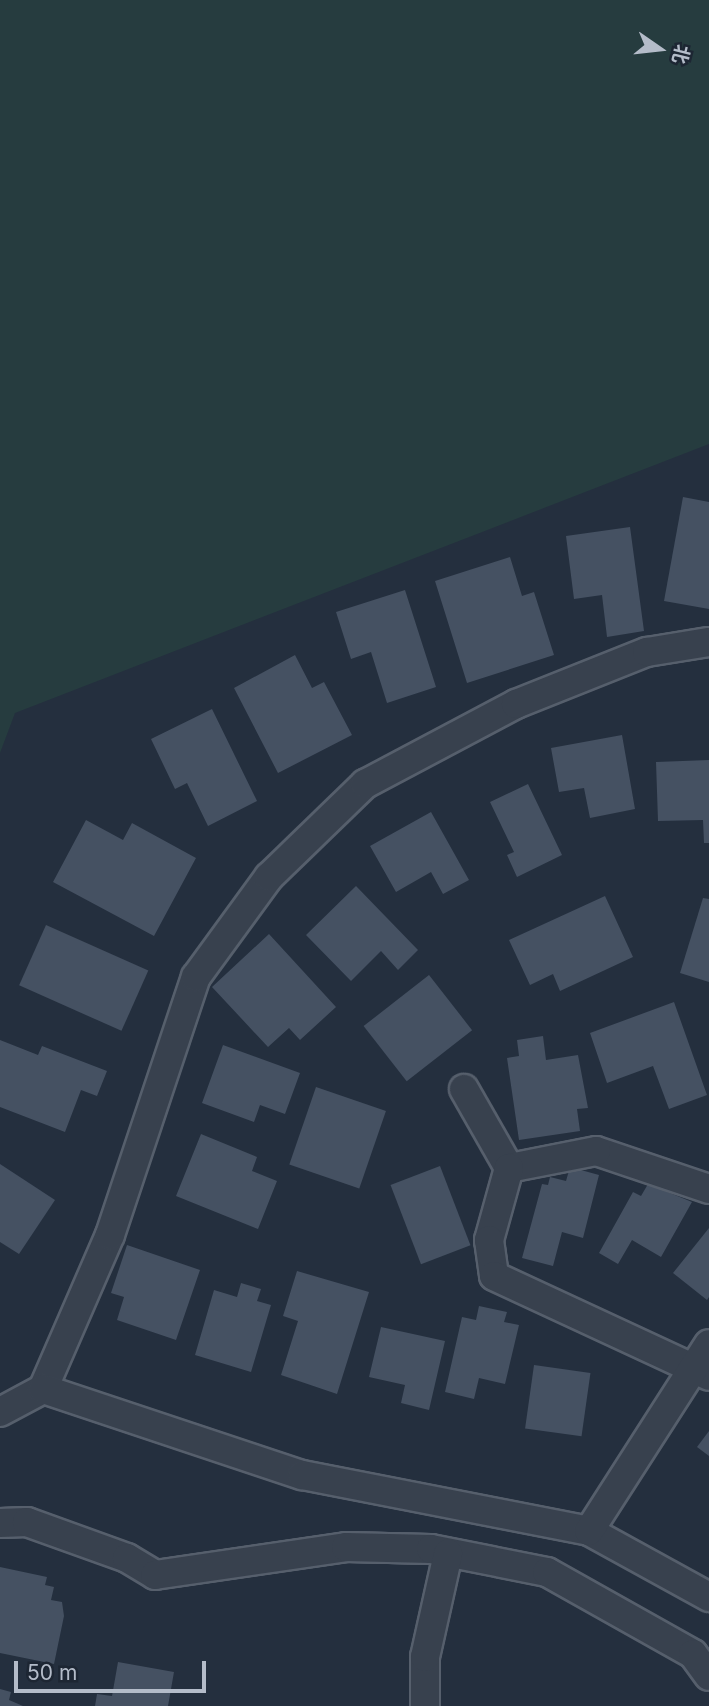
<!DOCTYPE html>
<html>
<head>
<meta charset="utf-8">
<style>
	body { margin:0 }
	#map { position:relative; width:709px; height:1706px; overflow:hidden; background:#242f3e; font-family:Inter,"Noto Sans SC",sans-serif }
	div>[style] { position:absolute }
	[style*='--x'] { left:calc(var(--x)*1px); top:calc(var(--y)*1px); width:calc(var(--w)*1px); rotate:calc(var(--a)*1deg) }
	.green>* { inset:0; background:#263c3f }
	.building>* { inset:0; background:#455162; transform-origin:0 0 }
	.roads { filter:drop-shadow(2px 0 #565f6c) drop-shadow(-2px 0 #565f6c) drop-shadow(0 2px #565f6c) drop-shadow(0 -2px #565f6c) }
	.street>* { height:28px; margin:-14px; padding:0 14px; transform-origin:14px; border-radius:14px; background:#38414e }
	span { translate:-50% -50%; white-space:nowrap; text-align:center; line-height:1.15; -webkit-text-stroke:7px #1d2633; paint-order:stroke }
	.north { position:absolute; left:625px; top:14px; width:70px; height:70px; -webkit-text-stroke:5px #1d2633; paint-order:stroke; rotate:104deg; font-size:19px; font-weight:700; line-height:28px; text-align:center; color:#b4bcc9 }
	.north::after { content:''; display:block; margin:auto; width:24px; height:32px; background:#b4bcc9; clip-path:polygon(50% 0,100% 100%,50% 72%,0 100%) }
	.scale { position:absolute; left:14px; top:1661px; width:192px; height:32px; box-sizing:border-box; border:4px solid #b4bcc9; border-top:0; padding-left:9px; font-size:21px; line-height:24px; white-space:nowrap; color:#b4bcc9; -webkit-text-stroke:5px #1d2633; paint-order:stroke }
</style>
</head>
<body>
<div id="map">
	<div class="green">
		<div style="clip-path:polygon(0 0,709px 0,709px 444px,15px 713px,0 753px)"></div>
	</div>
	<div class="building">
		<div style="clip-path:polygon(683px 497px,709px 502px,709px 609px,664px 601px)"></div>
		<div style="clip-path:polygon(630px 527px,644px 631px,607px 637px,602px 595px,574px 599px,566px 536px)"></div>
		<div style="clip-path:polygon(510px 557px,522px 596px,534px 592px,554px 655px,467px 683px,435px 581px)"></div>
		<div style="clip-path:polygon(405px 590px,436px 687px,387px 703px,371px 652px,351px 659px,336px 612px)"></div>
		<div style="clip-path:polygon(295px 655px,312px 688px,324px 682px,352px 735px,278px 773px,234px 688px)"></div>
		<div style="clip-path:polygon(212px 709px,257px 801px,208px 826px,187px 783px,175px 789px,151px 739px)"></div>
		<div style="clip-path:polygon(622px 735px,635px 809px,590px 818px,584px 788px,559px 792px,551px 748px)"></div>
		<div style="clip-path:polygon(709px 760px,709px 843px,704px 843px,703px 820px,658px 821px,656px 762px)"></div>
		<div style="clip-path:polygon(528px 784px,562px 855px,517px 877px,507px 855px,514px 852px,490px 802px)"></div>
		<div style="clip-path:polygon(431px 812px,469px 880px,443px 894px,431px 872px,396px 892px,370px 846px)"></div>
		<div style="clip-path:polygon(86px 820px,123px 840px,132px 823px,196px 858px,154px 936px,53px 882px)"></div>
		<div style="clip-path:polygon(356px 886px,418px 950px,398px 970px,381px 951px,351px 981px,306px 935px)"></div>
		<div style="clip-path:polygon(605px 896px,633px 957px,560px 991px,553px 974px,530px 985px,509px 940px)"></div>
		<div style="clip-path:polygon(703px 898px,709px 899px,709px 982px,680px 973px)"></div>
		<div style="left:46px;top:925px;width:112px;height:66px;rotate:24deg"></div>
		<div style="clip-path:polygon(269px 934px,336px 1007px,300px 1040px,289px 1028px,268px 1047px,212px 987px)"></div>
		<div style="left:429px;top:975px;width:70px;height:83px;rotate:52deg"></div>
		<div style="clip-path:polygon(674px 1002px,707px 1095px,669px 1109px,653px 1066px,607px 1083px,590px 1033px)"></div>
		<div style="clip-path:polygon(543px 1036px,546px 1060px,578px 1055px,588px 1108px,577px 1109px,580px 1131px,519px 1140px,507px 1058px,519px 1056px,517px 1040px)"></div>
		<div style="clip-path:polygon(0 1040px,38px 1055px,42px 1046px,107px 1071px,97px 1096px,81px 1090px,65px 1132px,0 1107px)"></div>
		<div style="clip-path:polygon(223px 1045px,300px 1073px,285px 1114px,260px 1105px,254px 1122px,202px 1103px)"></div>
		<div style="left:316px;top:1087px;width:74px;height:82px;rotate:19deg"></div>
		<div style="clip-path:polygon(201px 1134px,257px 1157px,252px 1171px,277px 1181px,258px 1229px,176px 1196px)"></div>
		<div style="clip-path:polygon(0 1164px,55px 1200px,19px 1254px,0 1242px)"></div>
		<div style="left:440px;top:1166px;width:85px;height:53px;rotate:69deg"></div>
		<div style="clip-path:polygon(570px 1167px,599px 1175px,583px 1238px,562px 1232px,553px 1266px,522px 1258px,542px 1184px,548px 1185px,550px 1177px,566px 1181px)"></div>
		<div style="clip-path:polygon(648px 1184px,692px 1202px,661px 1257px,632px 1240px,618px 1264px,599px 1253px,633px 1192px,641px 1196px)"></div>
		<div style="clip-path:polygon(709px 1228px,709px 1297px,707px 1300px,673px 1273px)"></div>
		<div style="clip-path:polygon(127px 1245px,200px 1270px,176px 1340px,117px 1320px,124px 1297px,111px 1293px)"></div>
		<div style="clip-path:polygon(297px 1271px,369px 1292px,337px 1394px,281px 1375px,298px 1321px,283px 1316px)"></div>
		<div style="clip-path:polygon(241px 1283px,261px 1289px,257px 1301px,271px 1305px,251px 1372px,195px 1355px,214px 1290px,237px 1297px)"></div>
		<div style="clip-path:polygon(479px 1306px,507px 1312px,504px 1322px,519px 1325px,505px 1384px,479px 1378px,474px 1399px,445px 1392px,462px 1317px,476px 1320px)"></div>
		<div style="clip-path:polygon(381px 1327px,445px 1341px,429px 1410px,401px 1403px,405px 1385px,369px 1377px)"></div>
		<div style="left:534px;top:1365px;width:57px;height:64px;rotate:8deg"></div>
		<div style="clip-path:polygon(709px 1431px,709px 1456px,697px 1447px)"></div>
		<div style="clip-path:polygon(0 1567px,47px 1577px,45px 1585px,54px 1587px,51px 1600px,62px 1602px,64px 1616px,54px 1664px,0 1653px)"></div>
		<div style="clip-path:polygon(118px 1662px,174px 1672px,168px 1706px,95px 1706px,97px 1694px,112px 1696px)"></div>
		<div style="clip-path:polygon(0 1689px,11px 1692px,9px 1700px,23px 1706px,0 1706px)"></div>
	</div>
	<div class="roads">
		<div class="street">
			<div style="--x:464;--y:1089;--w:91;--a:60.3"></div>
			<div style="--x:709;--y:1189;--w:119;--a:-161.4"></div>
			<div style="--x:596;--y:1151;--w:89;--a:168.9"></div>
			<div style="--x:509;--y:1168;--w:75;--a:105.5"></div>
			<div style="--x:489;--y:1240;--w:36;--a:82"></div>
			<div style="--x:494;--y:1276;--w:237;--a:24.9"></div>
			<div style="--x:43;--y:1389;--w:168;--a:-66.5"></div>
			<div style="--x:110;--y:1235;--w:272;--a:-71.6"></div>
			<div style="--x:196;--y:977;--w:124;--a:-53.9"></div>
			<div style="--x:269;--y:877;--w:134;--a:-44.1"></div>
			<div style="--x:365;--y:784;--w:171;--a:-27.9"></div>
			<div style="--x:516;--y:704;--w:141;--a:-21.7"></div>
			<div style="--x:647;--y:652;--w:63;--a:-9.2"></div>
			<div style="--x:0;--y:1412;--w:49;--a:-28.1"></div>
			<div style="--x:43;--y:1389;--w:273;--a:18.4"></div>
			<div style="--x:302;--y:1475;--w:292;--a:11"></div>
			<div style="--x:589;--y:1531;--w:137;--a:28.8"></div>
			<div style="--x:0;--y:1523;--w:27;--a:-2"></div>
			<div style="--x:27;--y:1522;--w:106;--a:19.8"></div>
			<div style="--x:127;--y:1558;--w:33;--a:31"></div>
			<div style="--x:155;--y:1575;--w:193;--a:-8.3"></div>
			<div style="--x:346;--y:1547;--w:85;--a:1.3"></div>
			<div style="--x:431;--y:1549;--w:118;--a:11.2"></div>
			<div style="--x:547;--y:1572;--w:167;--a:29.3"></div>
			<div style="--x:693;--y:1654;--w:27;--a:54"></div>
			<div style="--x:589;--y:1531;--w:222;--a:-57.3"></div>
			<div style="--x:425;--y:1706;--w:49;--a:-90"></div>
			<div style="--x:425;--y:1657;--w:106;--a:-77.4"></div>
		</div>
	</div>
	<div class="north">北</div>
	<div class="scale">50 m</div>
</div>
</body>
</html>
